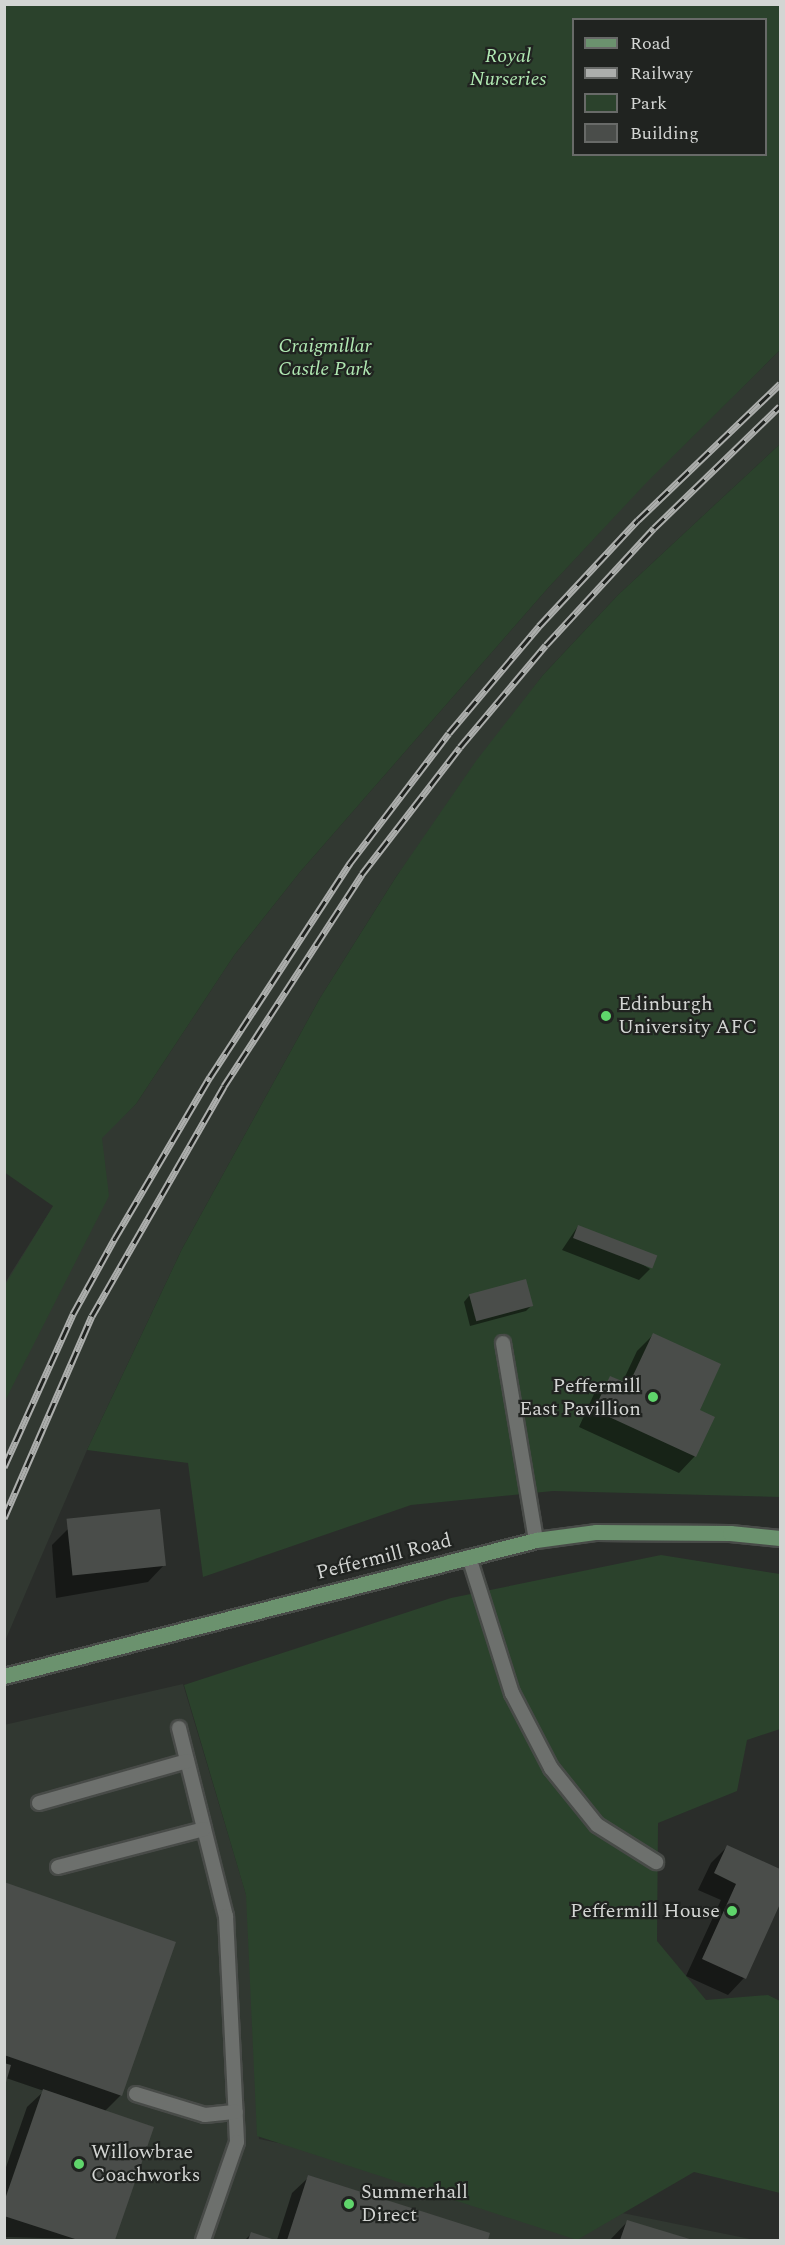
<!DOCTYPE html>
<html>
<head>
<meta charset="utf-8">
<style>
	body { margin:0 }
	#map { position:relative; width:785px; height:2245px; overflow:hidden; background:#2a2d2a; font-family:Spectral,serif }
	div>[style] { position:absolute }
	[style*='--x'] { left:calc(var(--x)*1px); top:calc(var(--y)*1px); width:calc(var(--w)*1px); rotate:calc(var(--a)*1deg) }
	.built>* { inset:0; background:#313831 }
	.green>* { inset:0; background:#2b422c }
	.shadow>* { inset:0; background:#0007 }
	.building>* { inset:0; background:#4a4d4a; transform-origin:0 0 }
	.roads { filter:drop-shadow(2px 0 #484b48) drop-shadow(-2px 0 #484b48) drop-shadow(0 2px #484b48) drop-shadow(0 -2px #484b48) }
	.lane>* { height:14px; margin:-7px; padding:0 7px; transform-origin:7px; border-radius:7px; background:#6d706d }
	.primary>* { height:15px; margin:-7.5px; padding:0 7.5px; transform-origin:7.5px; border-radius:7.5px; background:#6b926e }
	.rail>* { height:7px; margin-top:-3.5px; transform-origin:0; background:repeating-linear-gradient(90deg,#202320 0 14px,#acaeac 0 28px); box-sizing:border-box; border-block:2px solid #acaeac }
	.dots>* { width:16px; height:16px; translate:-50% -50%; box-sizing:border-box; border:3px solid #202320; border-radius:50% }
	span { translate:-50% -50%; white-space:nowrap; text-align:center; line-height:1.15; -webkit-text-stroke:4.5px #202320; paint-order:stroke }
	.park-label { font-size:20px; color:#b0e8b2; font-style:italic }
	.poi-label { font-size:20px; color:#d3d5d3 }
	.left { translate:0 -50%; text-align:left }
	.right { translate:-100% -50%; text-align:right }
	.street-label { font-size:20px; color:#d3d5d3 }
	.frame { position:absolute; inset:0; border:6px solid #d3d5d3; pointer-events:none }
	.legend { position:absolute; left:572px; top:18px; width:195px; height:138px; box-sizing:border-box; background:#202320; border:2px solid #686a68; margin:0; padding:8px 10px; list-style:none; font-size:18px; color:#d3d5d3 }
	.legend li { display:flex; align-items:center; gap:12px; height:30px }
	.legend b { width:30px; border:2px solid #686a68 }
</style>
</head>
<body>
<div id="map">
	<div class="built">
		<div style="clip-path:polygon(780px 350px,780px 444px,618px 595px,543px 675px,396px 877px,320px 998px,182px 1249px,87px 1450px,5px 1641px,4px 1285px,11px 1273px,90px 1148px,136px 1104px,235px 954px,300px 872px,548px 588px,646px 482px)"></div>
		<div style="clip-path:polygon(183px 1684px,248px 1901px,259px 2139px,755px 2240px,5px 2240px,4px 1725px)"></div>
	</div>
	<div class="green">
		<div style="clip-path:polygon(evenodd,5px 4px,780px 5px,780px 350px,647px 482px,548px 588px,300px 872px,235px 954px,136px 1104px,102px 1138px,109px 1196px,5px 1401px,5px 1285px,53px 1206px,4px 1172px,5px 4px,574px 20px,766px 20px,766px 154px,574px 154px,574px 20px)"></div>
		<div style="clip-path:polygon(780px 444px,780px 1497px,553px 1491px,411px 1505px,203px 1577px,188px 1463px,87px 1450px,182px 1249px,320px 998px,396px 877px,476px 761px,543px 675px,618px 595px)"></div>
		<div style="clip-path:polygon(661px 1555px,780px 1574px,780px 1729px,747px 1740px,737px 1791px,658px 1823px,657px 1941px,706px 2000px,768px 1995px,780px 2001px,780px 2193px,694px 2172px,577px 2240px,257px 2136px,246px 1895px,184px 1685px,451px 1598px)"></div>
	</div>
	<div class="shadow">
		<div style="clip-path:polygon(578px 1226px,650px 1269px,639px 1280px,562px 1250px)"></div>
		<div style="clip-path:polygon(525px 1281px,532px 1305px,526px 1311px,470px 1326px,464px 1302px,469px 1296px)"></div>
		<div style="clip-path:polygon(653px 1335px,698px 1411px,695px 1456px,679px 1473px,579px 1427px,594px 1394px,611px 1378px,622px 1383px,637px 1351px)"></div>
		<div style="clip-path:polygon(68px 1529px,164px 1565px,148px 1582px,56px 1598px,52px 1545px)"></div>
		<div style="clip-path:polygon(728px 1846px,780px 1871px,780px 1900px,744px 1978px,728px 1995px,686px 1976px,721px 1900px,698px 1890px,711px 1863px)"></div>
		<div style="clip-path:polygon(4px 1883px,121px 2095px,105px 2111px,152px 2127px,113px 2240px,4px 2237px,4px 2173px,27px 2107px,44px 2091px,6px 2078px,4px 2083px)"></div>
		<div style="clip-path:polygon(309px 2177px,488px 2234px,486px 2240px,277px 2240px,292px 2193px)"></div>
		<div style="clip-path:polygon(627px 2222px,690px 2240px,610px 2240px)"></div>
		<div style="clip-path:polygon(251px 2234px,271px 2240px,245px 2240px)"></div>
	</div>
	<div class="building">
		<div style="left:578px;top:1225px;width:85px;height:14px;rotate:21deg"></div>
		<div style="left:526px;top:1279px;width:28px;height:59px;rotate:75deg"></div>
		<div style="clip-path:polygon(653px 1333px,721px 1364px,700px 1410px,715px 1417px,696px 1457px,594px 1410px,610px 1376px,629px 1384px)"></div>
		<div style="left:160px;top:1509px;width:57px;height:94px;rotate:84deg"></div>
		<div style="clip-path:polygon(727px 1845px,780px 1869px,780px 1904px,746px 1979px,702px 1959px,736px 1884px,714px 1873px)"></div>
		<div style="clip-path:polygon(4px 1882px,176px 1942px,122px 2096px,4px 2055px)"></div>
		<div style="clip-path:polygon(4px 2063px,11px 2065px,5px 2086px,4px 2086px)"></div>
		<div style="clip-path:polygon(43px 2089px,154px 2127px,115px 2240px,78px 2240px,4px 2216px,4px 2202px)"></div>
		<div style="clip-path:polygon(308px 2175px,490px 2233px,488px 2240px,287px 2240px)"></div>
		<div style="clip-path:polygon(627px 2220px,693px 2240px,620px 2240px)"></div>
		<div style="clip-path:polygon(251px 2232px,275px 2240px,248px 2240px)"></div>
	</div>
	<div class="roads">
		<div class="lane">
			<div style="--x:503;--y:1343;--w:200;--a:80.5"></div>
			<div style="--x:469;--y:1557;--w:143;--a:72.5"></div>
			<div style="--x:512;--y:1693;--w:85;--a:62.5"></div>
			<div style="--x:551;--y:1768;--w:73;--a:51.1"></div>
			<div style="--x:597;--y:1825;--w:70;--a:32.1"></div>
			<div style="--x:179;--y:1728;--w:194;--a:76"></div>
			<div style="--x:226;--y:1916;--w:226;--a:87.2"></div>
			<div style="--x:237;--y:2142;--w:104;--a:109.1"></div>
			<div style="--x:39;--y:1803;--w:154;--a:-15.8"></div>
			<div style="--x:58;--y:1867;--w:151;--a:-14.6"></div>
			<div style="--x:136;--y:2094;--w:72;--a:16.9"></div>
			<div style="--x:205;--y:2115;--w:31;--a:-6"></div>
		</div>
		<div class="primary">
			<div style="--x:4;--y:1676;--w:549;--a:-14.34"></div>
			<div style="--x:536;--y:1540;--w:61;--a:-7.6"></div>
			<div style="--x:596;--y:1532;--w:134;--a:0.4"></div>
			<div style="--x:730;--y:1533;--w:50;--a:5.7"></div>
		</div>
	</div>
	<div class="rail">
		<div style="--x:4;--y:1467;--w:168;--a:-65.7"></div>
		<div style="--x:73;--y:1314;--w:87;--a:-61.1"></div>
		<div style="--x:115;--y:1238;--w:187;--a:-59.5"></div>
		<div style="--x:210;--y:1077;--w:256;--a:-56.8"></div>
		<div style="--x:350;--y:863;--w:163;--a:-52.7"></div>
		<div style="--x:449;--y:733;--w:140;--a:-49.9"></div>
		<div style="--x:539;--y:626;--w:145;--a:-47"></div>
		<div style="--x:638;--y:520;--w:197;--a:-43.8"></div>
		<div style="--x:4;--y:1518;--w:220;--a:-66.5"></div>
		<div style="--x:92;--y:1316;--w:265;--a:-60.1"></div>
		<div style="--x:224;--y:1086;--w:253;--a:-56.9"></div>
		<div style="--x:362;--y:874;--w:160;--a:-52.3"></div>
		<div style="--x:460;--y:747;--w:133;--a:-49.9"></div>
		<div style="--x:546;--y:645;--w:159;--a:-47.3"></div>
		<div style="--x:654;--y:528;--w:175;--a:-44.1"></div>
	</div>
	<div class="dots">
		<div style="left:606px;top:1016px;background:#5fd56b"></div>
		<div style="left:653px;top:1397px;background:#5fd56b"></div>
		<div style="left:732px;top:1911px;background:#5fd56b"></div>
		<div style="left:79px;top:2164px;background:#5fd56b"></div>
		<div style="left:349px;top:2204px;background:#5fd56b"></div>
	</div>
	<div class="park-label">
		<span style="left:508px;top:68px">Royal<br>Nurseries</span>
		<span style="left:325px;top:358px">Craigmillar<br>Castle Park</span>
	</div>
	<div class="poi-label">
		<span class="left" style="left:618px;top:1016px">Edinburgh<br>University AFC</span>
		<span class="right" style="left:641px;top:1398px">Peffermill<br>East Pavillion</span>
		<span class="right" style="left:720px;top:1911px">Peffermill House</span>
		<span class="left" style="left:91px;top:2164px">Willowbrae<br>Coachworks</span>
		<span class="left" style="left:361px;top:2204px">Summerhall<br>Direct</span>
	</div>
	<div class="street-label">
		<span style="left:384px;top:1557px;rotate:-14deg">Peffermill Road</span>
	</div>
	<div class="frame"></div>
	<ul class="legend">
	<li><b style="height:8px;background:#6b926e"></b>Road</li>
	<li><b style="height:8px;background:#acaeac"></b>Railway</li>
	<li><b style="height:16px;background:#2b422c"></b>Park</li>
	<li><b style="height:16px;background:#4a4d4a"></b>Building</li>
	</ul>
</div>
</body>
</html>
